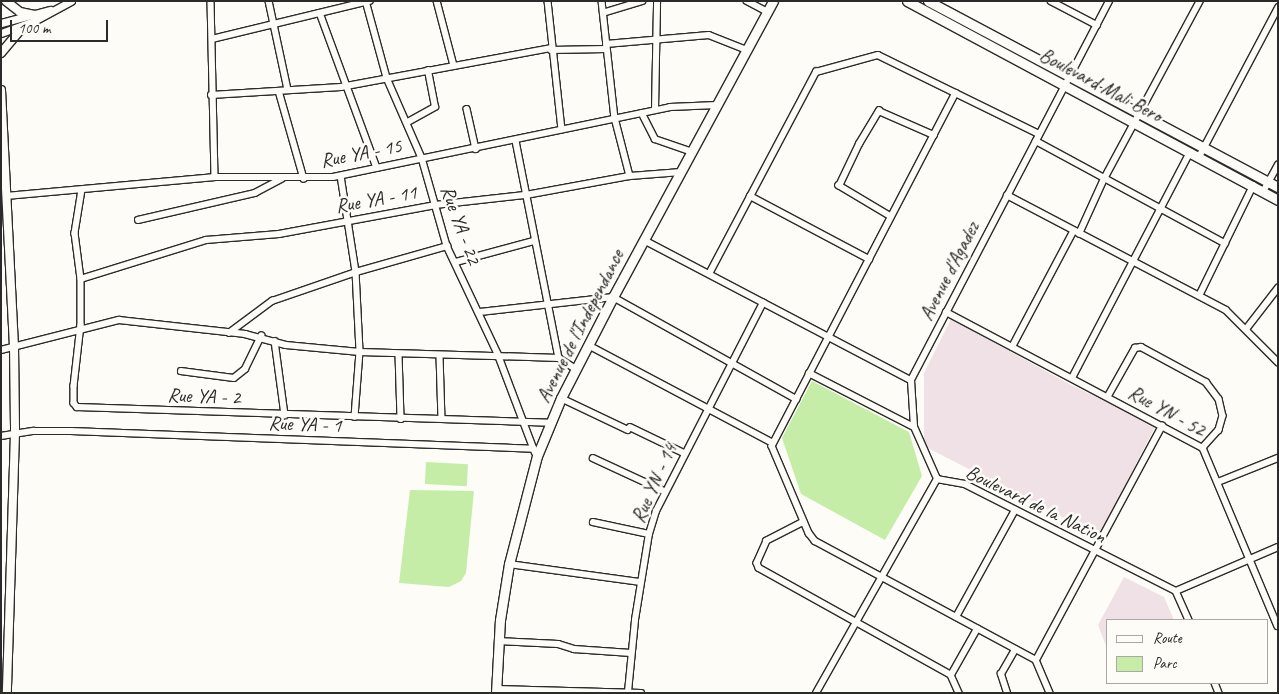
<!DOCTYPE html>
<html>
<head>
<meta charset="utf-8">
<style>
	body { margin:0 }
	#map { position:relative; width:1279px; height:694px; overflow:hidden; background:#fdfcf7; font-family:Caveat,sans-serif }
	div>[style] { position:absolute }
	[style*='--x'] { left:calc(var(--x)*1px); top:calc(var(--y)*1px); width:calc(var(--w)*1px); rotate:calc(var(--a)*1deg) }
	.built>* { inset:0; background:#f0e1e6 }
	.green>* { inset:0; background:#c5eda8; transform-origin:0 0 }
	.roads { filter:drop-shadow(1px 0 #2b2b2b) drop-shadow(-1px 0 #2b2b2b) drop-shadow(0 1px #2b2b2b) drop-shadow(0 -1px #2b2b2b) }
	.minor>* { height:5.5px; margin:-2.75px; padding:0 2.75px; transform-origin:2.75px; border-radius:2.75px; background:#fdfcf7 }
	.tertiary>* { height:7px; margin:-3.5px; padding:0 3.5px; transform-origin:3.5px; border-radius:3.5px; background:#fdfcf7 }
	.secondary>* { height:8px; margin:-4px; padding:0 4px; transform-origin:4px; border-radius:4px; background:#fdfcf7 }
	.primary>* { height:9px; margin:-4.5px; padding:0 4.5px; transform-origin:4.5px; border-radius:4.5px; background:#fdfcf7 }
	.trunk>* { height:9px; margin:-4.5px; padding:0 4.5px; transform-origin:4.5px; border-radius:4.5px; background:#fdfcf7 }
	span { translate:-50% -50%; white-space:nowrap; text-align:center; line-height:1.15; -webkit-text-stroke:5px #fdfcf7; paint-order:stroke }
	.street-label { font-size:20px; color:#2b2b2b }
	.frame { position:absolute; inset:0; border:2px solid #2b2b2b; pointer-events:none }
	.legend { position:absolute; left:1106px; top:619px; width:162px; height:65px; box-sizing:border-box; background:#fdfcf7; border:1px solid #a9a8a5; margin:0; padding:6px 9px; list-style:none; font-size:15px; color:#2b2b2b }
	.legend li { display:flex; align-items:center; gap:10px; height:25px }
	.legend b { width:25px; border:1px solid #a9a8a5 }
	.scale { position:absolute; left:10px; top:20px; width:98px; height:22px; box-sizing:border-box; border:2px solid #2b2b2b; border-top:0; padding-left:6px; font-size:15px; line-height:18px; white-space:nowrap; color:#2b2b2b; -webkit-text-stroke:4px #fdfcf7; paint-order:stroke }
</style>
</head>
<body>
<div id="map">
	<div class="built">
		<div style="clip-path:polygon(951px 319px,1071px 385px,1156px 425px,1099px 536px,924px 446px,924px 373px)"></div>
		<div style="clip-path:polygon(1124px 577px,1164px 597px,1174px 620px,1108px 620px,1108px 651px,1098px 625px)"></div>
	</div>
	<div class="green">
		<div style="clip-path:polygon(812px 381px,909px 432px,922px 476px,885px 540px,801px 494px,782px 438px)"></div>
		<div style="left:426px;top:462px;width:42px;height:22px;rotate:3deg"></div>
		<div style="clip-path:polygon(410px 490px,474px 491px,466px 573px,461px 581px,449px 587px,399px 583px)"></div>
	</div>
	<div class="roads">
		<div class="minor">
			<div style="--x:211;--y:1;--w:176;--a:88.7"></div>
			<div style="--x:269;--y:1;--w:91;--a:77.9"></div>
			<div style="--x:366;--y:1;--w:80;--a:74.7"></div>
			<div style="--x:387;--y:78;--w:87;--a:66.4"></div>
			<div style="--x:422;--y:158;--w:91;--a:74.1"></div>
			<div style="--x:447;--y:246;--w:119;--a:64.7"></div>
			<div style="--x:498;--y:354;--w:105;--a:69.3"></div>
			<div style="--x:437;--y:1;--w:67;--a:75.3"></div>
			<div style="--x:548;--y:1;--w:129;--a:83.8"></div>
			<div style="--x:602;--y:1;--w:118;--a:83.7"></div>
			<div style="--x:615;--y:118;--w:60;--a:75.5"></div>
			<div style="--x:747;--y:1;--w:24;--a:28"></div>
			<div style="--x:1051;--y:1;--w:52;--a:27.6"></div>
			<div style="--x:320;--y:13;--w:165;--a:69.8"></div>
			<div style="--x:603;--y:13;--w:41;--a:-17.1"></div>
			<div style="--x:212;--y:39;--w:162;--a:-13.6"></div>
			<div style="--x:606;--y:44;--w:103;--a:-5"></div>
			<div style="--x:709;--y:35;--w:41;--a:21.5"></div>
			<div style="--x:551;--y:50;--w:55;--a:-1"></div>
			<div style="--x:279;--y:91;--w:91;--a:74.1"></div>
			<div style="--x:956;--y:93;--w:398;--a:117.5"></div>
			<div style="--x:772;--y:446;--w:95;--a:67"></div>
			<div style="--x:809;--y:533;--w:10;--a:53"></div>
			<div style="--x:815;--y:541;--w:251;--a:28.3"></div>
			<div style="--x:1036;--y:660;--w:36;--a:67"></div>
			<div style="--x:211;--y:95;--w:130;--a:-3.5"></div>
			<div style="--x:341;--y:87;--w:214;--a:-10.5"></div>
			<div style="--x:467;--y:109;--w:41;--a:77.3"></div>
			<div style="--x:655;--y:110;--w:109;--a:-88.9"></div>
			<div style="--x:642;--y:113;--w:29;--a:63"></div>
			<div style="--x:655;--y:139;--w:39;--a:19"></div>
			<div style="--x:408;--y:122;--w:31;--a:-29"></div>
			<div style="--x:435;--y:107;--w:37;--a:-101"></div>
			<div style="--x:516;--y:141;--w:221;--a:78.8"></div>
			<div style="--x:1036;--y:141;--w:215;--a:28.4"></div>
			<div style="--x:1199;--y:157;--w:169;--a:-62.1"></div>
			<div style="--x:341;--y:176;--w:97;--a:81.1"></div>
			<div style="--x:356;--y:272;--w:80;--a:87.1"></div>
			<div style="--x:360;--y:352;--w:65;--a:94.4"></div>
			<div style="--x:82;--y:190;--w:44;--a:99.2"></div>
			<div style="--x:75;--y:233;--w:46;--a:82.6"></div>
			<div style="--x:81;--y:279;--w:46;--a:90"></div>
			<div style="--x:81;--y:325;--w:61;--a:96.5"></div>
			<div style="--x:74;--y:386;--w:17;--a:90"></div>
			<div style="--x:74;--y:403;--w:5;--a:53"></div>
			<div style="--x:77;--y:407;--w:473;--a:1.9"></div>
			<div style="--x:1263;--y:192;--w:31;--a:-61"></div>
			<div style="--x:1007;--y:195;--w:247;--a:27.7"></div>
			<div style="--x:1226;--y:310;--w:74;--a:45"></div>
			<div style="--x:6;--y:196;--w:210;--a:-5.2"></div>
			<div style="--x:215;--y:177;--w:118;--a:0"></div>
			<div style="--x:333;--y:177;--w:344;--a:-11.7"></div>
			<div style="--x:670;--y:107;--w:47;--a:-2.4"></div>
			<div style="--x:750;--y:196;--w:135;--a:27.9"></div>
			<div style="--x:891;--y:217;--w:61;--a:-149.2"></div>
			<div style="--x:839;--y:186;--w:47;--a:-64.5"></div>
			<div style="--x:859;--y:144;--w:39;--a:-59"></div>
			<div style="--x:879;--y:111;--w:60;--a:23.6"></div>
			<div style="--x:138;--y:220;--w:120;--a:-13"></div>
			<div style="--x:255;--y:193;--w:30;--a:-28"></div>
			<div style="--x:1079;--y:234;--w:60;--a:-65.6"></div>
			<div style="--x:1104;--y:179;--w:202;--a:-61.7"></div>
			<div style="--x:644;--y:240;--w:301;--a:27.7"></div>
			<div style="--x:456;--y:262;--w:81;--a:-15.1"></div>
			<div style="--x:709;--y:274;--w:229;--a:-62.1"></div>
			<div style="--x:816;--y:72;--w:64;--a:-15.3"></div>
			<div style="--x:878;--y:55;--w:179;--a:26.1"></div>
			<div style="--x:81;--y:279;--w:131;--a:-17.3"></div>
			<div style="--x:206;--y:240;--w:73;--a:-4.7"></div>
			<div style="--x:279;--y:234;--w:159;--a:-10.5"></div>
			<div style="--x:435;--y:205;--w:92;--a:-6.3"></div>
			<div style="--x:526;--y:195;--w:106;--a:-10.4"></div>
			<div style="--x:630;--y:176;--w:51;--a:-4.5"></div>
			<div style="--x:1199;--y:296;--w:123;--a:-63.9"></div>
			<div style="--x:480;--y:312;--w:134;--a:-6.4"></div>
			<div style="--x:613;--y:297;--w:210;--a:29.1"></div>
			<div style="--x:946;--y:312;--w:291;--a:27.9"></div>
			<div style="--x:1203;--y:448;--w:193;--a:67.2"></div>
			<div style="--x:1247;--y:328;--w:51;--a:-52.2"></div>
			<div style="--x:229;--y:333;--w:54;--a:-36.7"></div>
			<div style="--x:272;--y:301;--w:89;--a:-19"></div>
			<div style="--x:356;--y:272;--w:95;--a:-15.9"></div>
			<div style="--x:275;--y:341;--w:75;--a:82.3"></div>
			<div style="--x:588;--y:345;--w:209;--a:27.9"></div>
			<div style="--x:1012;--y:347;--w:130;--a:-62.1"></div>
			<div style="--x:1;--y:350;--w:122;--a:-14.3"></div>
			<div style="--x:119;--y:320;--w:127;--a:6.3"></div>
			<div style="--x:245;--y:334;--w:42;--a:15"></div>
			<div style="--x:286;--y:345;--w:74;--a:5.4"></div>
			<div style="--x:360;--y:352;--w:199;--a:1.7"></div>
			<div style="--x:559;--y:358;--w:20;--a:33"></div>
			<div style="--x:399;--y:354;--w:65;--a:88.2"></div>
			<div style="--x:440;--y:356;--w:62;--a:88.2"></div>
			<div style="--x:181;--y:371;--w:53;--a:7.5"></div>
			<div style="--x:234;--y:378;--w:14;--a:-39"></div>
			<div style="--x:245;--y:369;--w:37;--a:-64"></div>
			<div style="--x:809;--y:373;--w:118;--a:27.2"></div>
			<div style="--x:1072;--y:378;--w:255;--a:-62.4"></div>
			<div style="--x:1108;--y:396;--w:55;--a:-60.6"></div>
			<div style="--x:1135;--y:348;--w:6;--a:-9"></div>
			<div style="--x:1141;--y:347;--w:74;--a:28.3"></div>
			<div style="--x:1206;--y:382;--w:21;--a:53"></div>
			<div style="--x:1219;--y:399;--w:17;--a:77"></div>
			<div style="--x:1223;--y:416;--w:15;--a:106"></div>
			<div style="--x:1219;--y:430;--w:24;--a:132"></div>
			<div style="--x:561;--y:398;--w:74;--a:25.5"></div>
			<div style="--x:630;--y:427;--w:60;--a:25.7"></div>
			<div style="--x:1;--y:436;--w:33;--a:-9"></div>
			<div style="--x:34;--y:431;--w:37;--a:0"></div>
			<div style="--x:71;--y:431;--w:463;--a:2.2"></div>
			<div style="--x:593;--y:458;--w:78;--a:24.9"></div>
			<div style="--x:937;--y:479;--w:57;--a:-113.9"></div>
			<div style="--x:914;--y:427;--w:47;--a:-93.7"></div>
			<div style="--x:911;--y:380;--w:428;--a:-62.4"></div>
			<div style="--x:937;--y:479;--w:28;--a:10"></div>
			<div style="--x:965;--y:484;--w:237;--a:26.9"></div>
			<div style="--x:1176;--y:591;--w:32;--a:66"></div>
			<div style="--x:1218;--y:482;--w:65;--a:-21.8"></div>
			<div style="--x:593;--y:522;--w:57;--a:12.1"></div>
			<div style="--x:804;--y:522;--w:42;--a:152.8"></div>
			<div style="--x:767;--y:541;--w:24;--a:114"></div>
			<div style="--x:757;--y:563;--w:5;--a:68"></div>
			<div style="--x:759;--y:568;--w:220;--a:29.1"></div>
			<div style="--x:951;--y:675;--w:20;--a:66"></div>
			<div style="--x:509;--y:564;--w:133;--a:7.8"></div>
			<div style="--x:1176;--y:591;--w:111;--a:-23.3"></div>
			<div style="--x:956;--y:617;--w:122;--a:-61.1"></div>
			<div style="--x:498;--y:641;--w:60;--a:2.9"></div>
			<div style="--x:558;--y:644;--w:17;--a:17"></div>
			<div style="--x:574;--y:649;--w:57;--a:4"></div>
			<div style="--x:1036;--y:660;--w:266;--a:-61.7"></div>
			<div style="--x:951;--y:675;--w:53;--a:-60.5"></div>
			<div style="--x:1215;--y:683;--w:11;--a:68"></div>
			<div style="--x:496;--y:689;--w:145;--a:1.6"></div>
			<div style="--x:628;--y:692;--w:72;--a:-84.4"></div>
			<div style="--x:635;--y:620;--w:87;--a:-80.8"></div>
			<div style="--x:649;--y:534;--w:24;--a:-73"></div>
			<div style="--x:656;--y:511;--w:234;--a:-62.8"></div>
			<div style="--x:816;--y:693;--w:246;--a:-60.5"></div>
			<div style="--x:1007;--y:693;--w:20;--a:-108"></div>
			<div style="--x:1001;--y:674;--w:28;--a:-60"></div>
		</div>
		<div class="tertiary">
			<div style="--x:1;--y:23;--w:51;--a:-14.9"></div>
			<div style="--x:1;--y:33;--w:35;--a:-20"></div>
			<div style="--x:34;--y:21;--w:42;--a:-28.4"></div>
		</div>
		<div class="secondary">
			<div style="--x:6;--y:1;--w:18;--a:38"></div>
			<div style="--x:20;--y:12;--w:15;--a:11"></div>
			<div style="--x:1;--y:53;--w:34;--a:-50"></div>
			<div style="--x:1;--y:90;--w:256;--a:87.1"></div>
			<div style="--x:14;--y:346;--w:87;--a:89.3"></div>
			<div style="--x:15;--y:433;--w:260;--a:91.8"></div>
		</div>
		<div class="primary">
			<div style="--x:907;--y:1;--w:421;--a:28.2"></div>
			<div style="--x:928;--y:1;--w:396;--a:28"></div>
		</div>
		<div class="trunk">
			<div style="--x:496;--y:693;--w:73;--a:-86.9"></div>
			<div style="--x:500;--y:620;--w:57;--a:-80.9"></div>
			<div style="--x:509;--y:564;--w:112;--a:-75.5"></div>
			<div style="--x:537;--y:456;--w:63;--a:-67.5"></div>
			<div style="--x:561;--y:398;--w:114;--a:-62.8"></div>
			<div style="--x:613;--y:297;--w:336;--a:-61.6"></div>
		</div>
	</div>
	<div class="street-label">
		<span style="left:1101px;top:85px;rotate:28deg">Boulevard Mali Bero</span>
		<span style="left:361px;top:153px;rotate:-11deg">Rue YA - 15</span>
		<span style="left:376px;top:199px;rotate:-10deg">Rue YA - 11</span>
		<span style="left:461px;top:225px;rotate:70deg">Rue YA - 22</span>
		<span style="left:949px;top:271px;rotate:-63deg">Avenue d'Agadez</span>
		<span style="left:580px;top:326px;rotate:-63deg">Avenue de l'Independance</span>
		<span style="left:204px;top:396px;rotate:2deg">Rue YA - 2</span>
		<span style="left:1167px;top:411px;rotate:29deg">Rue YN - 52</span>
		<span style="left:305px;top:424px;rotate:2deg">Rue YA - 1</span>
		<span style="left:654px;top:483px;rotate:-66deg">Rue YN - 14</span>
		<span style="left:1036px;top:504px;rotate:26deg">Boulevard de la Nation</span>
	</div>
	<div class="frame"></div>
	<ul class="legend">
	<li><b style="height:6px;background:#fdfcf7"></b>Route</li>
	<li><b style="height:14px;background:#c5eda8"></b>Parc</li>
	</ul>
	<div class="scale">100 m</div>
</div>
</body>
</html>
